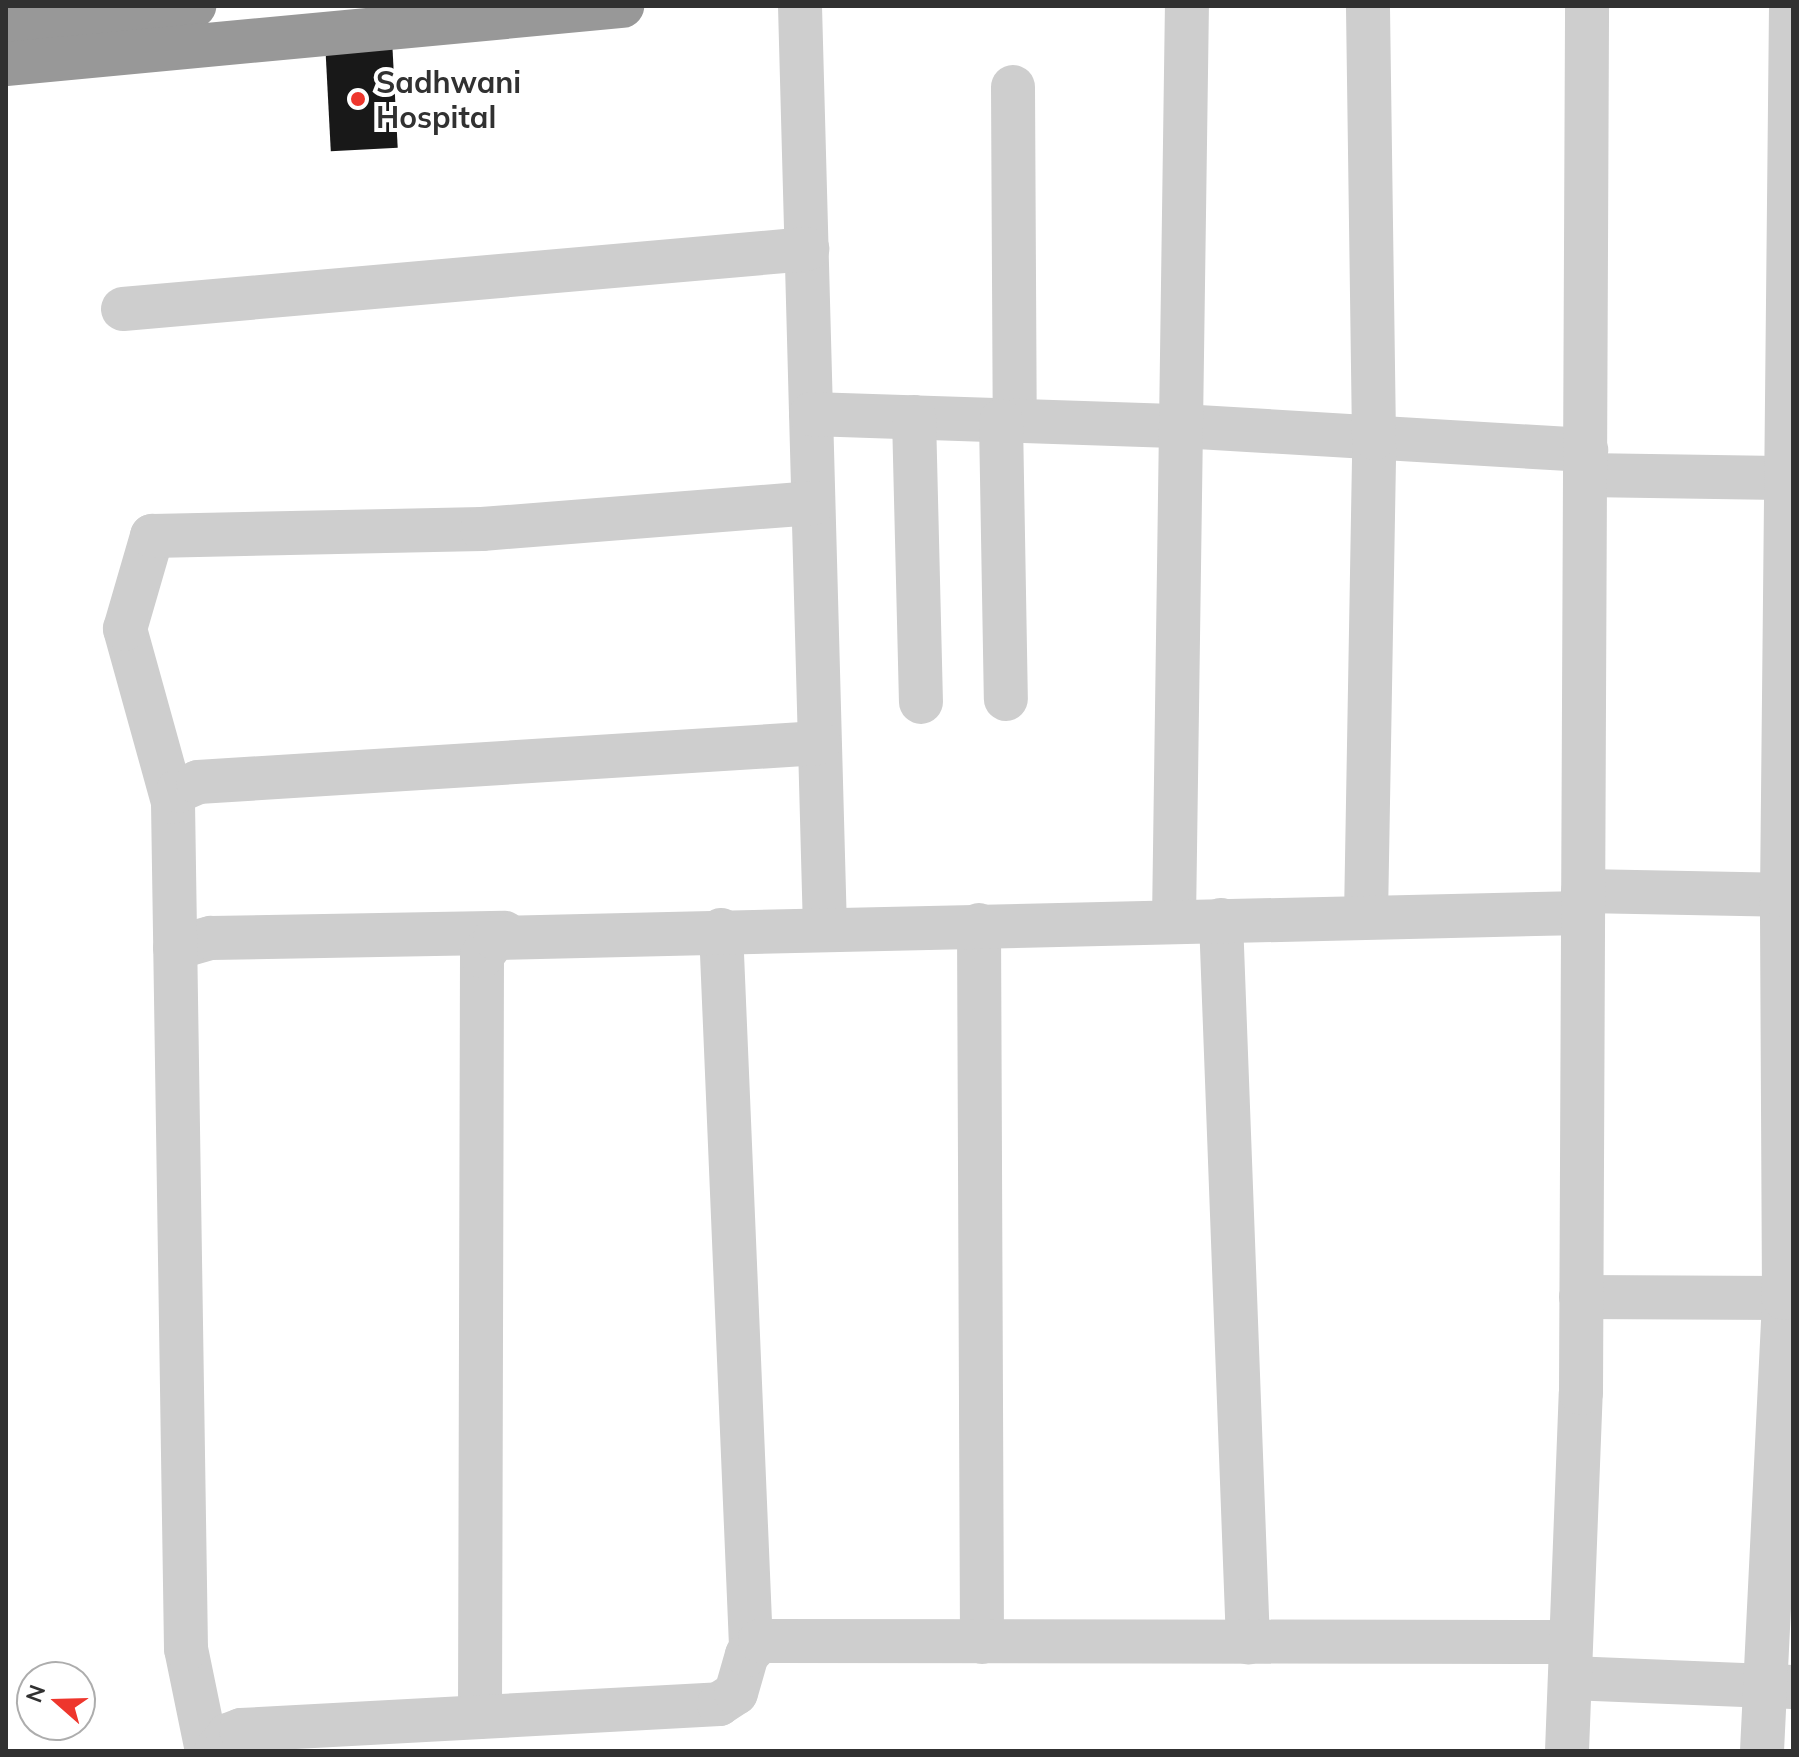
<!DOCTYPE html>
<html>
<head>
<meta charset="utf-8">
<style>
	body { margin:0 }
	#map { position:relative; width:1799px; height:1757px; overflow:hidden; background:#fff; font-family:Mulish,sans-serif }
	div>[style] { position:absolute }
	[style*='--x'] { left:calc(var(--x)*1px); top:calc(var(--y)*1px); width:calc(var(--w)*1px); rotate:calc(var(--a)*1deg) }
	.building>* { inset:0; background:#181818; transform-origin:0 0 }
	.minor>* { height:44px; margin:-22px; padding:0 22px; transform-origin:22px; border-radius:22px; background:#cecece }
	.highway>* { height:44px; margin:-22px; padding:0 22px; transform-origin:22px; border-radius:22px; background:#989898 }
	.dots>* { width:22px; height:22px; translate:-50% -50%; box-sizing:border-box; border:4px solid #fff; border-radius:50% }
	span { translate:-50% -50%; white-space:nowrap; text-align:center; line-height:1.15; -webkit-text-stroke:8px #fff; paint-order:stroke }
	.poi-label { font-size:30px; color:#313131; font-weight:700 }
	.left { translate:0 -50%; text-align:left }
	.frame { position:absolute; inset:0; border:8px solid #313131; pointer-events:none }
	.north { position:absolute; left:16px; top:1661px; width:80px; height:80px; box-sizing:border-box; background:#fff; border:2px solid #adadad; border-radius:50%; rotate:290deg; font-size:22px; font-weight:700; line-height:32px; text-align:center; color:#313131 }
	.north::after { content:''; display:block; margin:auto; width:28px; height:36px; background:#ee362d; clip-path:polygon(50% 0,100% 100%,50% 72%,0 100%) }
</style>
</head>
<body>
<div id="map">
	<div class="building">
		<div style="left:392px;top:39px;width:109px;height:67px;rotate:87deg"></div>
	</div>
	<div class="minor">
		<div style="--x:800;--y:6;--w:922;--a:88.45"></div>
		<div style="--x:1013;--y:87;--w:334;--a:89.7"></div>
		<div style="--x:123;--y:309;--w:687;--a:-5.01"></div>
		<div style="--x:811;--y:414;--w:370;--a:1.9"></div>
		<div style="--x:1181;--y:426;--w:406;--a:3.4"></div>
		<div style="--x:914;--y:417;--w:285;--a:88.6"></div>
		<div style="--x:1001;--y:421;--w:278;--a:89"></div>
		<div style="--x:1585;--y:475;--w:201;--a:0.9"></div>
		<div style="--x:173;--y:802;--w:180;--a:-105.5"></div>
		<div style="--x:125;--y:629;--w:97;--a:-73.8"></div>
		<div style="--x:152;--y:536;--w:330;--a:-1.2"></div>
		<div style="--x:482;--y:529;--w:332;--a:-4.5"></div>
		<div style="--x:1583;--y:891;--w:210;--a:1.1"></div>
		<div style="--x:1366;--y:917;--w:479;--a:-89"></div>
		<div style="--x:1374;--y:438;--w:432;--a:-90.8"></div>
		<div style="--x:1221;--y:920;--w:723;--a:87.86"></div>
		<div style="--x:1174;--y:921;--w:915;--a:-89.19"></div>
		<div style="--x:979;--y:925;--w:717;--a:89.76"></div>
		<div style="--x:721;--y:930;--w:717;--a:87.6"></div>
		<div style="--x:175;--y:948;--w:37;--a:-16"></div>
		<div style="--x:211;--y:938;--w:294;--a:-1"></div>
		<div style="--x:1581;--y:1297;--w:212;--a:0.3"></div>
		<div style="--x:1570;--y:1678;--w:222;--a:2.3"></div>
		<div style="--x:480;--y:1717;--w:761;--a:-89.85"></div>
		<div style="--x:482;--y:956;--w:22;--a:-54"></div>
		<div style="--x:495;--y:938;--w:1088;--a:-1.32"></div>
		<div style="--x:207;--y:1751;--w:104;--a:-101.6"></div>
		<div style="--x:186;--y:1649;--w:847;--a:-90.88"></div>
		<div style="--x:173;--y:802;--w:12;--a:-66"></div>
		<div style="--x:178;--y:791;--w:22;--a:-24"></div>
		<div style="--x:198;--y:782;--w:622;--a:-3.59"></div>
		<div style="--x:216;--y:1751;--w:20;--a:-53"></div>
		<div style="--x:228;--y:1735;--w:14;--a:-21"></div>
		<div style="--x:241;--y:1730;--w:479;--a:-3.1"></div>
		<div style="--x:719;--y:1704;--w:20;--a:-33"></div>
		<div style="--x:736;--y:1693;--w:40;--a:-74"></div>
		<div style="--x:747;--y:1655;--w:19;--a:-47"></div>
		<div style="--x:760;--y:1641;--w:811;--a:0.07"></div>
		<div style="--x:1567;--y:1751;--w:358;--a:-87.8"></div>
		<div style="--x:1581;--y:1393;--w:1387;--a:-89.75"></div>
		<div style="--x:1762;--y:1751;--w:454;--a:-87.2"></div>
		<div style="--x:1784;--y:1298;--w:403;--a:-90.3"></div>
		<div style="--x:1782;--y:895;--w:889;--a:-89.42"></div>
	</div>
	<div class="highway">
		<div style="--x:6;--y:21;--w:189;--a:-4.6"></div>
		<div style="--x:6;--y:64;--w:619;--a:-5.38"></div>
	</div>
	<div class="dots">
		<div style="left:358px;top:99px;background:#ee362d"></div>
	</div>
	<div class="poi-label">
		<span class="left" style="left:376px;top:99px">Sadhwani<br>Hospital</span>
	</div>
	<div class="frame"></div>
	<div class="north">N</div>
</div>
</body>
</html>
